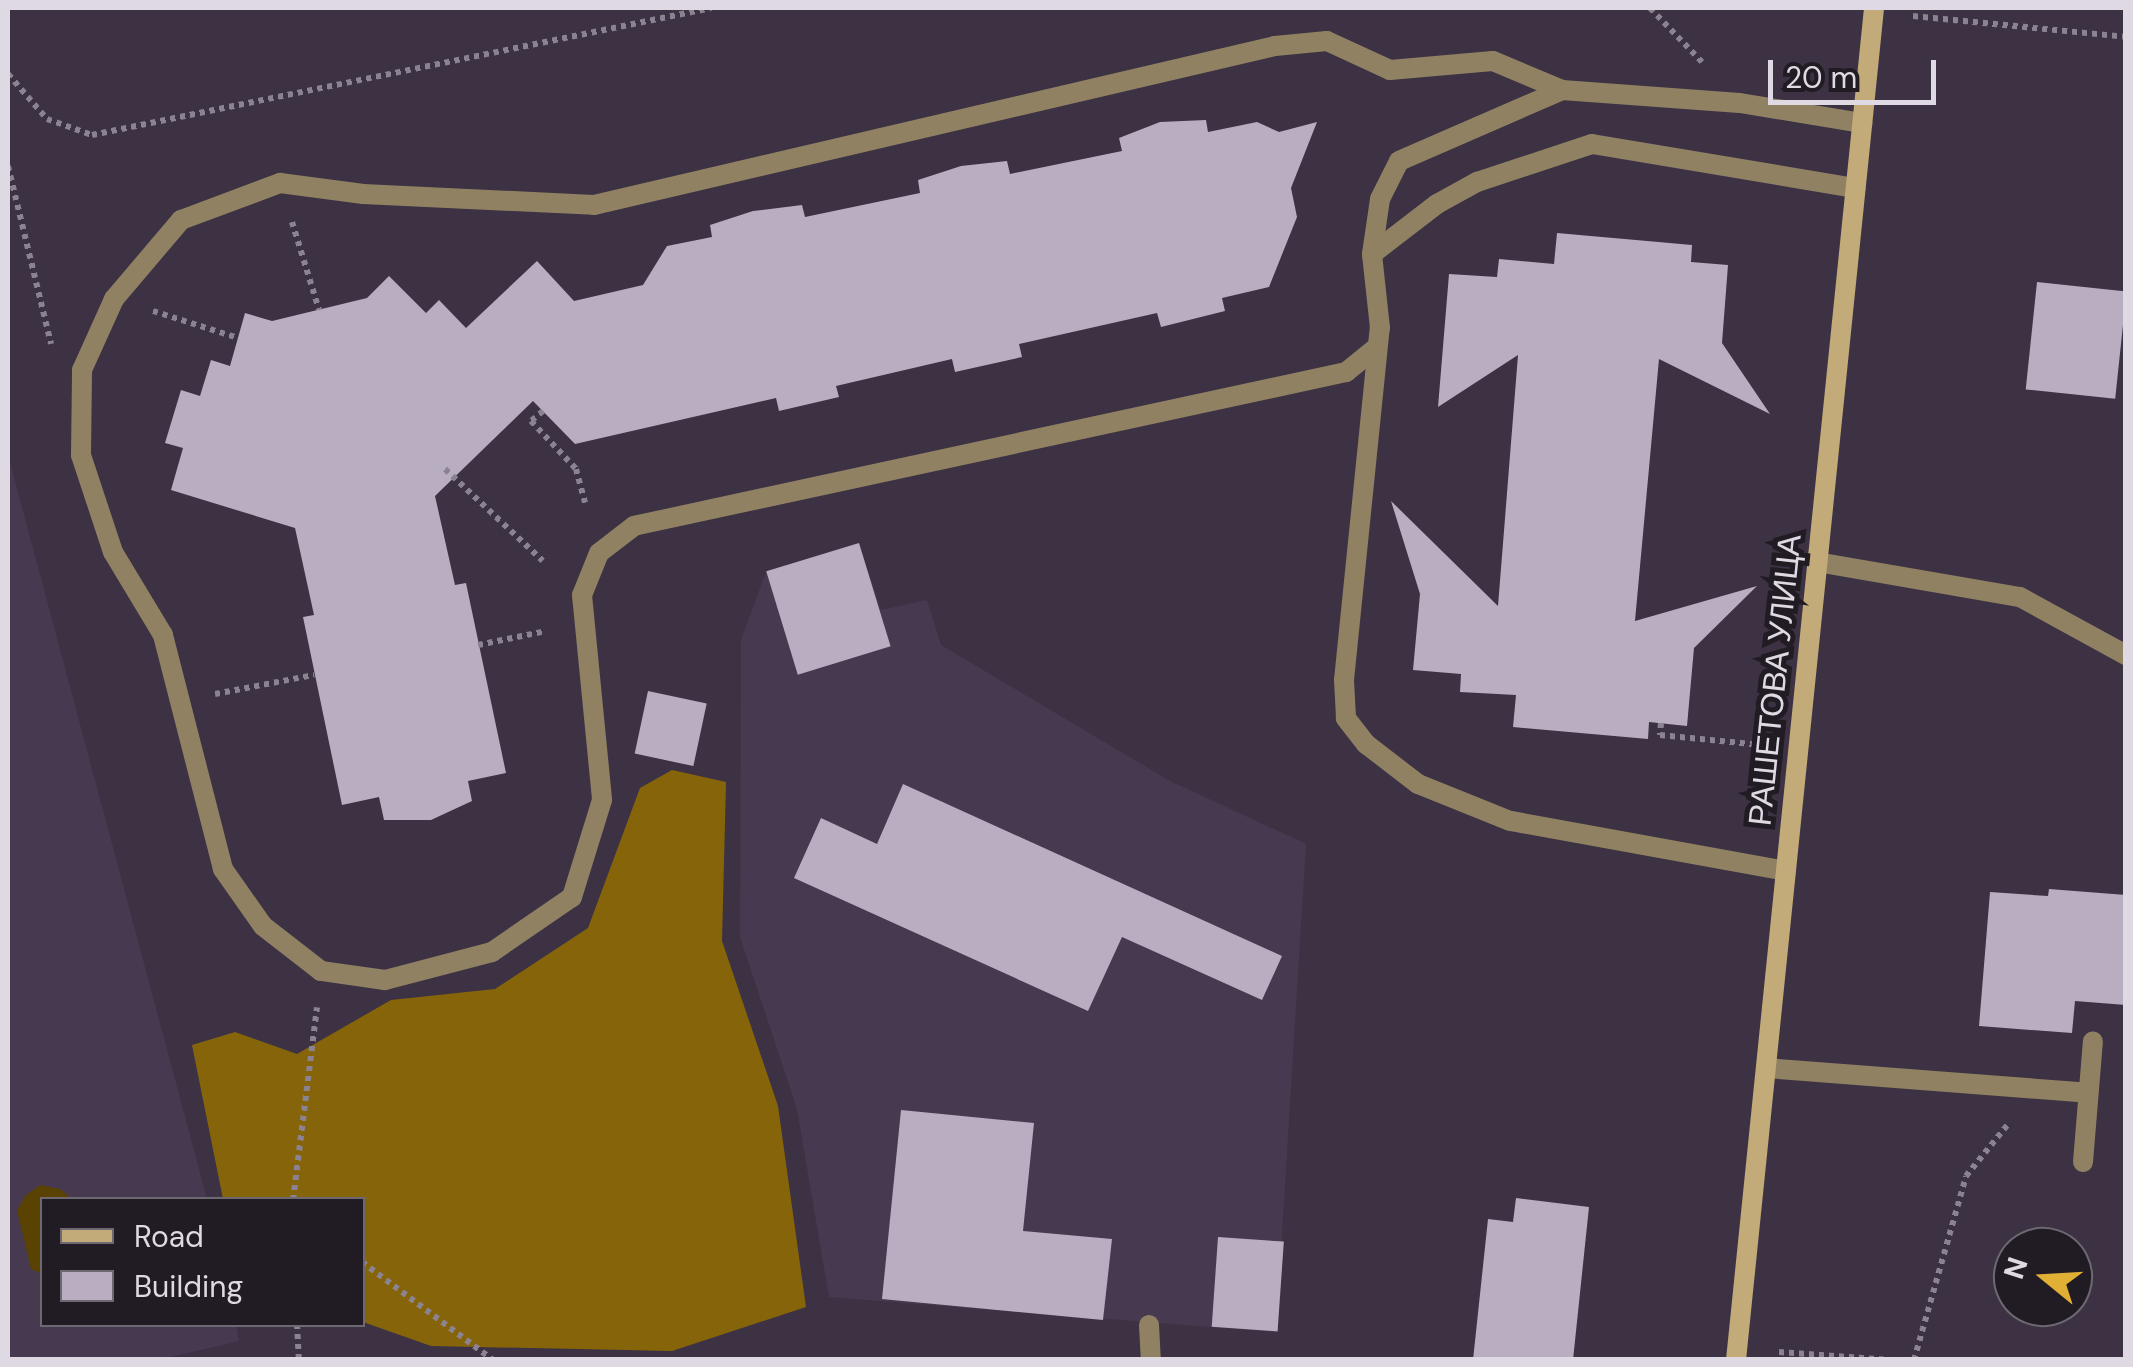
<!DOCTYPE html>
<html>
<head>
<meta charset="utf-8">
<style>
	body { margin:0 }
	#map { position:relative; width:2133px; height:1367px; overflow:hidden; background:#3c3243; font-family:"DM Sans",sans-serif }
	div>[style] { position:absolute }
	[style*='--x'] { left:calc(var(--x)*1px); top:calc(var(--y)*1px); width:calc(var(--w)*1px); rotate:calc(var(--a)*1deg) }
	.built>* { inset:0; background:#473a50 }
	.green>* { inset:0; background:#594202 }
	.forest>* { inset:0; background:#86650a }
	.building>* { inset:0; background:#b9adc1; transform-origin:0 0 }
	.path>* { height:6px; margin-top:-3px; transform-origin:0; background:repeating-linear-gradient(90deg,#8b8391 0 5px,transparent 0 10px) }
	.lane>* { height:20px; margin:-10px; padding:0 10px; transform-origin:10px; border-radius:10px; background:#908163 }
	.secondary>* { height:20px; margin:-10px; padding:0 10px; transform-origin:10px; border-radius:10px; background:#c2ab79 }
	span { translate:-50% -50%; white-space:nowrap; text-align:center; line-height:1.15; -webkit-text-stroke:10px #211c24; paint-order:stroke }
	.street-label { font-size:32px; color:#dfd9e4 }
	.frame { position:absolute; inset:0; border:10px solid #dfd9e4; pointer-events:none }
	.legend { position:absolute; left:40px; top:1197px; width:325px; height:130px; box-sizing:border-box; background:#211c24; border:2px solid #6d6871; margin:0; padding:12px 18px; list-style:none; font-size:30px; color:#dfd9e4 }
	.legend li { display:flex; align-items:center; gap:20px; height:50px }
	.legend b { width:50px; border:2px solid #6d6871 }
	.north { position:absolute; left:1993px; top:1227px; width:100px; height:100px; box-sizing:border-box; background:#211c24; border:2px solid #6d6871; border-radius:50%; rotate:288deg; font-size:28px; font-weight:700; line-height:40px; text-align:center; color:#dfd9e4 }
	.north::after { content:''; display:block; margin:auto; width:35px; height:45px; background:#e1af34; clip-path:polygon(50% 0,100% 100%,50% 72%,0 100%) }
	.scale { position:absolute; left:1768px; top:60px; width:168px; height:45px; box-sizing:border-box; border:5px solid #dfd9e4; border-top:0; padding-left:12px; font-size:30px; line-height:35px; white-space:nowrap; color:#dfd9e4; -webkit-text-stroke:8px #211c24; paint-order:stroke }
</style>
</head>
<body>
<div id="map">
	<div class="built">
		<div style="clip-path:polygon(8px 455px,207px 1199px,42px 1200px,42px 1324px,236px 1325px,239px 1341px,162px 1359px,8px 1359px)"></div>
		<div style="clip-path:polygon(859px 543px,881px 610px,927px 600px,941px 645px,1170px 781px,1306px 844px,1276px 1332px,829px 1297px,797px 1109px,740px 937px,741px 640px,766px 572px)"></div>
	</div>
	<div class="green">
		<div style="clip-path:polygon(40px 1185px,60px 1189px,72px 1199px,42px 1200px,42px 1274px,31px 1269px,17px 1211px,25px 1196px)"></div>
	</div>
	<div class="forest">
		<div style="clip-path:polygon(672px 770px,726px 782px,722px 941px,778px 1106px,806px 1307px,672px 1351px,431px 1346px,363px 1322px,362px 1200px,223px 1199px,192px 1045px,235px 1032px,297px 1054px,391px 1000px,495px 989px,588px 928px,640px 788px)"></div>
	</div>
	<div class="building">
		<div style="clip-path:polygon(1206px 120px,1208px 132px,1257px 122px,1279px 132px,1317px 122px,1291px 188px,1297px 217px,1269px 287px,1222px 298px,1225px 311px,1161px 327px,1157px 313px,1019px 344px,1022px 357px,955px 372px,952px 359px,836px 386px,839px 397px,779px 411px,776px 398px,575px 444px,533px 401px,435px 496px,455px 585px,466px 583px,506px 773px,468px 781px,472px 801px,431px 820px,384px 820px,379px 797px,342px 805px,303px 617px,314px 615px,295px 528px,171px 490px,183px 448px,165px 443px,181px 390px,200px 396px,211px 360px,230px 366px,245px 313px,272px 321px,367px 298px,389px 276px,426px 313px,439px 300px,466px 328px,537px 261px,574px 301px,643px 285px,667px 246px,712px 237px,710px 225px,753px 211px,802px 205px,805px 217px,920px 193px,918px 180px,961px 166px,1007px 161px,1010px 174px,1122px 151px,1119px 138px,1160px 122px)"></div>
		<div style="clip-path:polygon(1557px 233px,1692px 245px,1691px 262px,1728px 265px,1722px 343px,1770px 414px,1659px 359px,1635px 621px,1757px 586px,1694px 648px,1687px 726px,1649px 722px,1648px 739px,1513px 727px,1516px 695px,1460px 692px,1461px 674px,1413px 670px,1420px 594px,1391px 501px,1498px 606px,1518px 355px,1438px 407px,1449px 274px,1497px 277px,1499px 259px,1554px 264px)"></div>
		<div style="left:2037px;top:282px;width:90px;height:108px;rotate:6deg"></div>
		<div style="left:859px;top:543px;width:108px;height:97px;rotate:73deg"></div>
		<div style="left:648px;top:691px;width:60px;height:64px;rotate:12deg"></div>
		<div style="clip-path:polygon(903px 784px,1282px 956px,1262px 1000px,1122px 937px,1088px 1011px,794px 878px,821px 818px,877px 844px)"></div>
		<div style="clip-path:polygon(2049px 889px,2126px 895px,2126px 1005px,2075px 1001px,2072px 1033px,1979px 1026px,1990px 892px,2048px 896px)"></div>
		<div style="clip-path:polygon(901px 1110px,1034px 1123px,1023px 1231px,1112px 1239px,1103px 1320px,882px 1299px)"></div>
		<div style="clip-path:polygon(1516px 1198px,1589px 1207px,1573px 1360px,1473px 1360px,1488px 1219px,1513px 1222px)"></div>
		<div style="left:1218px;top:1237px;width:66px;height:90px;rotate:4deg"></div>
	</div>
	<div class="path">
		<div style="--x:1650;--y:8;--w:75;--a:46.1"></div>
		<div style="--x:1913;--y:16;--w:214;--a:5.6"></div>
		<div style="--x:8;--y:74;--w:60;--a:49.1"></div>
		<div style="--x:47;--y:119;--w:48;--a:19.6"></div>
		<div style="--x:92;--y:135;--w:632;--a:-11.59"></div>
		<div style="--x:8;--y:166;--w:183;--a:76.4"></div>
		<div style="--x:292;--y:222;--w:92;--a:72.9"></div>
		<div style="--x:153;--y:311;--w:89;--a:17.6"></div>
		<div style="--x:543;--y:411;--w:16;--a:140"></div>
		<div style="--x:531;--y:421;--w:66;--a:46.8"></div>
		<div style="--x:576;--y:469;--w:35;--a:75"></div>
		<div style="--x:445;--y:469;--w:134;--a:43.2"></div>
		<div style="--x:478;--y:645;--w:69;--a:-11.6"></div>
		<div style="--x:215;--y:694;--w:101;--a:-10.9"></div>
		<div style="--x:1661;--y:723;--w:12;--a:95"></div>
		<div style="--x:1660;--y:735;--w:102;--a:5.6"></div>
		<div style="--x:293;--y:1200;--w:194;--a:-82.9"></div>
		<div style="--x:362;--y:1262;--w:164;--a:36.8"></div>
		<div style="--x:297;--y:1324;--w:36;--a:87"></div>
		<div style="--x:1779;--y:1352;--w:112;--a:4.1"></div>
		<div style="--x:1914;--y:1360;--w:191;--a:-74.2"></div>
		<div style="--x:1966;--y:1176;--w:68;--a:-50.9"></div>
	</div>
	<div class="lane">
		<div style="--x:1372;--y:254;--w:56;--a:-81.7"></div>
		<div style="--x:1380;--y:199;--w:42;--a:-63.4"></div>
		<div style="--x:1399;--y:161;--w:178;--a:-23.5"></div>
		<div style="--x:1377;--y:347;--w:40;--a:141"></div>
		<div style="--x:1346;--y:372;--w:728;--a:167.8"></div>
		<div style="--x:634;--y:526;--w:44;--a:142.4"></div>
		<div style="--x:599;--y:553;--w:45;--a:112"></div>
		<div style="--x:582;--y:595;--w:206;--a:84.4"></div>
		<div style="--x:602;--y:800;--w:102;--a:107.2"></div>
		<div style="--x:572;--y:897;--w:97;--a:145.5"></div>
		<div style="--x:492;--y:952;--w:111;--a:165.3"></div>
		<div style="--x:385;--y:980;--w:65;--a:-172"></div>
		<div style="--x:321;--y:971;--w:73;--a:-142.2"></div>
		<div style="--x:263;--y:926;--w:70;--a:-125.1"></div>
		<div style="--x:223;--y:869;--w:242;--a:-104.4"></div>
		<div style="--x:163;--y:635;--w:97;--a:-121.1"></div>
		<div style="--x:113;--y:552;--w:102;--a:-108.3"></div>
		<div style="--x:81;--y:455;--w:85;--a:-89.3"></div>
		<div style="--x:82;--y:370;--w:78;--a:-65.7"></div>
		<div style="--x:114;--y:299;--w:104;--a:-49.7"></div>
		<div style="--x:181;--y:220;--w:106;--a:-20.5"></div>
		<div style="--x:280;--y:183;--w:84;--a:7.5"></div>
		<div style="--x:363;--y:194;--w:231;--a:2.7"></div>
		<div style="--x:594;--y:205;--w:699;--a:-13.14"></div>
		<div style="--x:1275;--y:46;--w:52;--a:-5.5"></div>
		<div style="--x:1327;--y:41;--w:69;--a:24.7"></div>
		<div style="--x:1390;--y:70;--w:103;--a:-5"></div>
		<div style="--x:1493;--y:61;--w:75;--a:22.8"></div>
		<div style="--x:1562;--y:90;--w:178;--a:4.2"></div>
		<div style="--x:1740;--y:103;--w:124;--a:9.3"></div>
		<div style="--x:1817;--y:562;--w:206;--a:9.8"></div>
		<div style="--x:2020;--y:597;--w:121;--a:28.7"></div>
		<div style="--x:1786;--y:871;--w:280;--a:-169.7"></div>
		<div style="--x:1510;--y:821;--w:99;--a:-158.1"></div>
		<div style="--x:1418;--y:784;--w:66;--a:-142.4"></div>
		<div style="--x:1366;--y:744;--w:33;--a:-128"></div>
		<div style="--x:1346;--y:718;--w:38;--a:-93"></div>
		<div style="--x:1344;--y:680;--w:354;--a:-84.2"></div>
		<div style="--x:1380;--y:328;--w:74;--a:-96.2"></div>
		<div style="--x:1372;--y:254;--w:82;--a:-37.6"></div>
		<div style="--x:1437;--y:204;--w:46;--a:-28.8"></div>
		<div style="--x:1477;--y:182;--w:121;--a:-18.3"></div>
		<div style="--x:1592;--y:144;--w:267;--a:9.5"></div>
		<div style="--x:1766;--y:1068;--w:323;--a:4.4"></div>
		<div style="--x:2083;--y:1162;--w:121;--a:-85.3"></div>
		<div style="--x:1149;--y:1325;--w:35;--a:87"></div>
	</div>
	<div class="secondary">
		<div style="--x:1736;--y:1360;--w:1359;--a:-84.17"></div>
	</div>
	<div class="street-label">
		<span style="left:1775px;top:680px;rotate:-84deg">РАШЕТОВА УЛИЦА</span>
	</div>
	<div class="frame"></div>
	<ul class="legend">
	<li><b style="height:12px;background:#c2ab79"></b>Road</li>
	<li><b style="height:28px;background:#b9adc1"></b>Building</li>
	</ul>
	<div class="north">N</div>
	<div class="scale">20 m</div>
</div>
</body>
</html>
